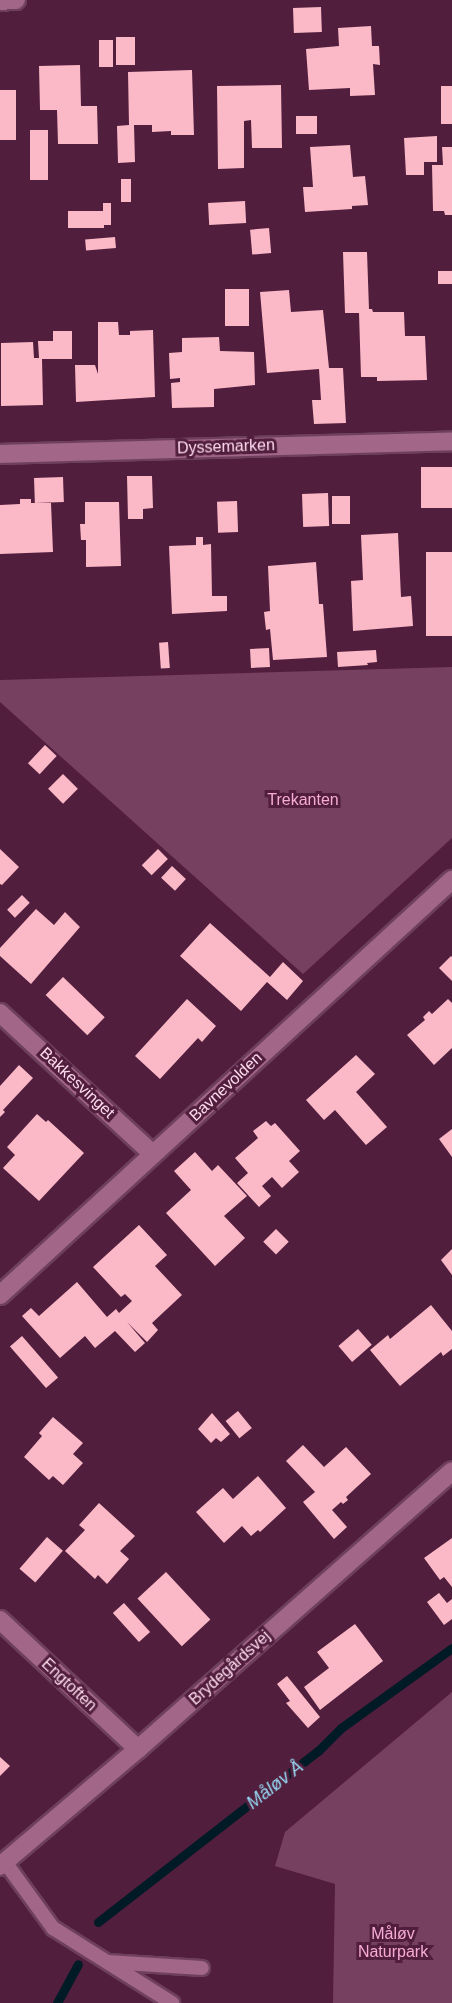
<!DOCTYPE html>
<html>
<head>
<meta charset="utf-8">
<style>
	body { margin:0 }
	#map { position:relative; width:452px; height:2003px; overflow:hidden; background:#521e3e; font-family:Helvetica,sans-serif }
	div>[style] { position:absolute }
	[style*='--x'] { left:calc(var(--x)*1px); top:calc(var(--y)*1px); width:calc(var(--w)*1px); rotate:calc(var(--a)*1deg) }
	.green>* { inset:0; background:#764160 }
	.stream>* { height:9px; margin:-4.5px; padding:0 4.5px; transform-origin:4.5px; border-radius:4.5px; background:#001b25 }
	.building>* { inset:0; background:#fbb9c7; transform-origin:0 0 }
	.roads { filter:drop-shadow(2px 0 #6e405d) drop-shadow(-2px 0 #6e405d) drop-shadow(0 2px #6e405d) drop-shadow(0 -2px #6e405d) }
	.lane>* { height:14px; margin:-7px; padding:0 7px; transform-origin:7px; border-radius:7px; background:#a26688 }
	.street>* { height:18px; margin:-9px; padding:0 9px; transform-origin:9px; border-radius:9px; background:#a26688 }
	span { translate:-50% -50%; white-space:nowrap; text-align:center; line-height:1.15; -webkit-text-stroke:6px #521e3e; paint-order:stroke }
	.street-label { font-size:16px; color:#fedcee }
	.park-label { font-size:16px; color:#f6acd5 }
	.water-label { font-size:18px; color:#97d9f4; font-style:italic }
</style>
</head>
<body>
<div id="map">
	<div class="green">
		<div style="clip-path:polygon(452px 667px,452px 838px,303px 974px,0 702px,0 680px)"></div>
		<div style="clip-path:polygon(452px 1692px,452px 2003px,333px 2003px,335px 1884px,275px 1866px,285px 1832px)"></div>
	</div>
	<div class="stream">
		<div style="--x:98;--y:1922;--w:279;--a:-37.9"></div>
		<div style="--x:318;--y:1751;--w:33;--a:-45"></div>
		<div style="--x:341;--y:1728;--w:137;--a:-35.8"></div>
		<div style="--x:57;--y:2003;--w:44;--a:-61.7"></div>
	</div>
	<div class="building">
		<div style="left:321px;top:7px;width:25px;height:28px;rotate:88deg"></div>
		<div style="clip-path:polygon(371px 26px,372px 46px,379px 46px,380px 65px,373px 64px,375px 95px,350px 96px,350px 88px,309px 90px,306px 49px,339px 46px,338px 28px)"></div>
		<div style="left:116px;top:37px;width:19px;height:28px"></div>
		<div style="left:99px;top:40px;width:14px;height:27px"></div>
		<div style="clip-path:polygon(80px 65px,81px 106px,97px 106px,98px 144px,58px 144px,57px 110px,40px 110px,39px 66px)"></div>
		<div style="clip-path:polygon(192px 70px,194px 135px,171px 135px,171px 131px,152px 132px,152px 125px,134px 125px,135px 162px,118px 163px,117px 126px,129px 125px,128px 72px)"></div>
		<div style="clip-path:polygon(281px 85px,282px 148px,252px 148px,251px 120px,244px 121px,244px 168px,218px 169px,217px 86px)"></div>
		<div style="left:452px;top:86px;width:38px;height:11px;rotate:90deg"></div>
		<div style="left:0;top:90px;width:16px;height:50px"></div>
		<div style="left:317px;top:116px;width:18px;height:21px;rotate:90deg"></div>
		<div style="left:30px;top:130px;width:18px;height:50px"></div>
		<div style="clip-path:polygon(437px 136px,437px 162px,424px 162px,424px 175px,406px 175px,404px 138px)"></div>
		<div style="clip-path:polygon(350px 145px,353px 177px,365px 176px,368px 205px,352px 206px,352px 209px,305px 212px,303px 187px,313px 187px,310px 147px)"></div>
		<div style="clip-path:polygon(442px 147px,452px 147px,452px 215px,445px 215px,444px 211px,433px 211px,432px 165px,443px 165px)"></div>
		<div style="left:121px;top:179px;width:10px;height:23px"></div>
		<div style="left:245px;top:201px;width:22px;height:37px;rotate:87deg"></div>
		<div style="clip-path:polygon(103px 203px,111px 203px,111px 225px,104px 225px,104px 228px,68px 228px,68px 211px,103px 211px)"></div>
		<div style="left:269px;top:228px;width:25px;height:19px;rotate:85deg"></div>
		<div style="left:115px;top:237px;width:11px;height:30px;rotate:85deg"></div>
		<div style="clip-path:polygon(343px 252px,367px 252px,369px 309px,372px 309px,373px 312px,404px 312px,405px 336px,425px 336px,427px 380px,377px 381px,377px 377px,361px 377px,359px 313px,345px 313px)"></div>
		<div style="left:438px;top:271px;width:14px;height:13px"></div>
		<div style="left:225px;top:289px;width:24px;height:37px"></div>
		<div style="clip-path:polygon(289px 290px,291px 312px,323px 310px,329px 368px,343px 368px,346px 423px,314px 424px,312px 400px,321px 400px,319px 369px,267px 373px,260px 292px)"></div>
		<div style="clip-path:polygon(98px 322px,118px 322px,119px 335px,130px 335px,130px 331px,153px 330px,155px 397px,76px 402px,75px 365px,95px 365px,98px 374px)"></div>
		<div style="clip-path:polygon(53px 331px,72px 331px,72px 359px,42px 359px,43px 405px,1px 406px,1px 343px,33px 342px,34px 358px,39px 358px,38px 341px,53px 341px)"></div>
		<div style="clip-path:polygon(219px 337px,220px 351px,254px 352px,255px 385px,214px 389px,214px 407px,172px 408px,171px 383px,180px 382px,180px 378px,170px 379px,169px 353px,182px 352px,182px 338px)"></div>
		<div style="left:452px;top:467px;width:41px;height:31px;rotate:90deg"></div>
		<div style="clip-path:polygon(127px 476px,152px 476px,153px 508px,143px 509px,143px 519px,128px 519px)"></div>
		<div style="left:63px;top:477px;width:25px;height:29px;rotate:88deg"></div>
		<div style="left:328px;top:493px;width:33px;height:26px;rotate:88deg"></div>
		<div style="left:332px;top:496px;width:18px;height:28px"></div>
		<div style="clip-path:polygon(20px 499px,31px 499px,31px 503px,51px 503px,53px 552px,0 554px,0 505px,20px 504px)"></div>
		<div style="left:237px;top:501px;width:31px;height:20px;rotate:88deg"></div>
		<div style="clip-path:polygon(85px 502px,119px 502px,121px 566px,86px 567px,86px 540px,81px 540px,80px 524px,85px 524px)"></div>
		<div style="clip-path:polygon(398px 533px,401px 597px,411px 596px,413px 626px,353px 631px,351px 581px,363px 580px,361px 535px)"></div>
		<div style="clip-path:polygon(196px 537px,203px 537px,203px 545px,211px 544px,212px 596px,227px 596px,227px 611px,172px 614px,169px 546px,196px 545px)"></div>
		<div style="left:452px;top:552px;width:84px;height:26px;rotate:90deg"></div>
		<div style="clip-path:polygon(316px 562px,319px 604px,323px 604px,327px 657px,273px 660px,270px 629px,266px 630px,264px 612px,270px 611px,268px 566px)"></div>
		<div style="left:168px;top:642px;width:26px;height:9px;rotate:86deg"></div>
		<div style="left:269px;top:648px;width:19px;height:19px;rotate:87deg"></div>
		<div style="clip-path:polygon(376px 650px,377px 662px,367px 663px,368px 665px,338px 667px,337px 652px)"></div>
		<div style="left:45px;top:745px;width:16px;height:25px;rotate:43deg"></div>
		<div style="left:63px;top:774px;width:21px;height:21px;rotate:45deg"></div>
		<div style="clip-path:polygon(0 849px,19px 867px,2px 885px,0 884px)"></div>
		<div style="left:158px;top:849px;width:14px;height:23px;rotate:45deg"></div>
		<div style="left:172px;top:866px;width:19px;height:16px;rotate:43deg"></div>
		<div style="left:22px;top:895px;width:11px;height:21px;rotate:45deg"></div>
		<div style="clip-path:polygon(36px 909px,54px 925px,65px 912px,80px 927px,31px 984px,0 956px,0 948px)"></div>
		<div style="clip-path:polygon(210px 923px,270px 977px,283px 962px,303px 981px,287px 1000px,267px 982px,241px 1011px,180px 956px)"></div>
		<div style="clip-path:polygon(451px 956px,452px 957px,452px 981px,439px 968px)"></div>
		<div style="left:63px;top:977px;width:58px;height:25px;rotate:44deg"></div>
		<div style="clip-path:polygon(187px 999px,216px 1026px,202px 1042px,198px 1038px,160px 1079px,135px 1056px)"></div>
		<div style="clip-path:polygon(448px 999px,452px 1003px,452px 1048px,434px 1065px,407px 1035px,425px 1020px,423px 1017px,429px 1011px,432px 1014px)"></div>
		<div style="clip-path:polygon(356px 1055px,375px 1074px,356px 1092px,387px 1127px,366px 1145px,335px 1110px,324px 1120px,306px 1100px)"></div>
		<div style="clip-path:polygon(19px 1065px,33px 1078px,3px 1110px,5px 1112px,0 1117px,0 1086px)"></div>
		<div style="clip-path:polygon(37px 1114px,46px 1122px,48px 1120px,84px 1153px,39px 1201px,3px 1168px,15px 1155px,7px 1147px)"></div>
		<div style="clip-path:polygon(266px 1121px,271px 1126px,275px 1123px,300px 1151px,289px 1161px,299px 1172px,282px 1188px,272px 1177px,262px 1186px,271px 1196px,259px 1207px,237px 1183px,248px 1173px,235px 1158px,258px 1138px,253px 1131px)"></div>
		<div style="clip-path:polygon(452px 1129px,452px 1157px,439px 1139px)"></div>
		<div style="clip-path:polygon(195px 1152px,212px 1171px,218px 1165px,247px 1196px,224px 1216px,245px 1238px,215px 1266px,166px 1213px,191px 1190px,174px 1171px)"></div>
		<div style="clip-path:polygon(139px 1225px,167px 1255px,155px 1266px,182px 1295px,152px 1323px,158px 1330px,147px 1342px,127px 1322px,145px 1343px,135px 1352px,115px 1331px,95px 1348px,85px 1336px,60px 1358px,22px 1316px,31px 1308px,39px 1316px,77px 1282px,107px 1317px,116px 1309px,119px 1313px,132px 1301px,125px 1294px,121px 1297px,93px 1267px)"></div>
		<div style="left:276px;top:1229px;width:18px;height:18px;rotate:45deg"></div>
		<div style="clip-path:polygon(452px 1249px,452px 1275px,441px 1260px)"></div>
		<div style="clip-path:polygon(431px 1305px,452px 1331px,452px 1349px,443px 1356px,441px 1352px,400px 1386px,370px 1350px,388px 1335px,390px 1339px)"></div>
		<div style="left:358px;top:1329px;width:21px;height:26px;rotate:49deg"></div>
		<div style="left:22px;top:1336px;width:55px;height:16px;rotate:49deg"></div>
		<div style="left:238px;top:1411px;width:22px;height:16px;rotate:51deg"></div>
		<div style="clip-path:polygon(212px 1413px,230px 1434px,221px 1442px,216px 1438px,211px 1443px,198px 1429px)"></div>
		<div style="clip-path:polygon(53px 1417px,83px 1443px,73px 1454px,83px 1463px,63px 1485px,53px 1476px,49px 1480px,24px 1457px,42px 1436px,39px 1433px)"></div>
		<div style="clip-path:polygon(303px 1445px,324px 1467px,346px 1447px,371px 1474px,346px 1497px,348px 1500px,343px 1504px,341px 1502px,332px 1510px,347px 1527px,334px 1539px,303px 1502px,315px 1492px,286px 1461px)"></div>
		<div style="clip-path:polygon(258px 1476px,286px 1508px,260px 1532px,258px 1530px,251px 1536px,242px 1526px,224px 1543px,196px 1512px,223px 1488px,233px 1499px)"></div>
		<div style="clip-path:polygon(99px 1503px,135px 1536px,120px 1551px,129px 1559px,107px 1584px,98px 1575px,95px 1579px,65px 1551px,85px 1530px,79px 1525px)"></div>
		<div style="left:47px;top:1537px;width:21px;height:42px;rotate:41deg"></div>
		<div style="clip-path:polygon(452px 1538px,452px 1587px,444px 1577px,440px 1580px,424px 1558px)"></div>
		<div style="left:166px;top:1572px;width:65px;height:39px;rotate:47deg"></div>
		<div style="clip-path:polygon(439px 1593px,447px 1603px,452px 1599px,452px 1619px,444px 1625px,427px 1602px)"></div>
		<div style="left:124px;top:1603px;width:39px;height:15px;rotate:48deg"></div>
		<div style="clip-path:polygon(355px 1624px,383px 1661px,320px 1710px,304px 1687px,329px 1668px,317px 1652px)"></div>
		<div style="clip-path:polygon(287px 1676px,320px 1717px,308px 1728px,286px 1703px,290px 1701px,277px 1684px)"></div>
		<div style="clip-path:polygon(0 1757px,10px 1766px,0 1776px)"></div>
	</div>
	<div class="roads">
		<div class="lane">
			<div style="--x:5;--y:1862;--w:82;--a:54"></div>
			<div style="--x:53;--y:1928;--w:141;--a:32.2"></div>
			<div style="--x:108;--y:1962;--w:94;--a:3.7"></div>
		</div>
		<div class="street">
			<div style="--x:0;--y:1;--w:16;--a:-4"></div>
			<div style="--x:0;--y:454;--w:452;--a:-1.6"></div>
			<div style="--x:0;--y:1013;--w:208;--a:42.7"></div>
			<div style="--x:0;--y:1295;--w:614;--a:-42.56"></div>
			<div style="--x:0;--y:1620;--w:189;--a:43.1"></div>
			<div style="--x:0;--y:1866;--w:181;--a:-40.3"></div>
			<div style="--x:138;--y:1749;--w:419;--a:-41.5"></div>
		</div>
	</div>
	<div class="street-label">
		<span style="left:226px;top:447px;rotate:-2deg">Dyssemarken</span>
		<span style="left:77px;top:1083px;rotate:43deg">Bakkesvinget</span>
		<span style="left:226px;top:1087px;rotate:-43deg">Bavnevolden</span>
		<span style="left:230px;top:1668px;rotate:-42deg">Brydegårdsvej</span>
		<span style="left:69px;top:1685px;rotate:43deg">Engtoften</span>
	</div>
	<div class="park-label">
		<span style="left:303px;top:800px">Trekanten</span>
		<span style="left:393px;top:1943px">Måløv<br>Naturpark</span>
	</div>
	<div class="water-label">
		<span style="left:275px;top:1785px;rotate:-38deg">Måløv Å</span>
	</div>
</div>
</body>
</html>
